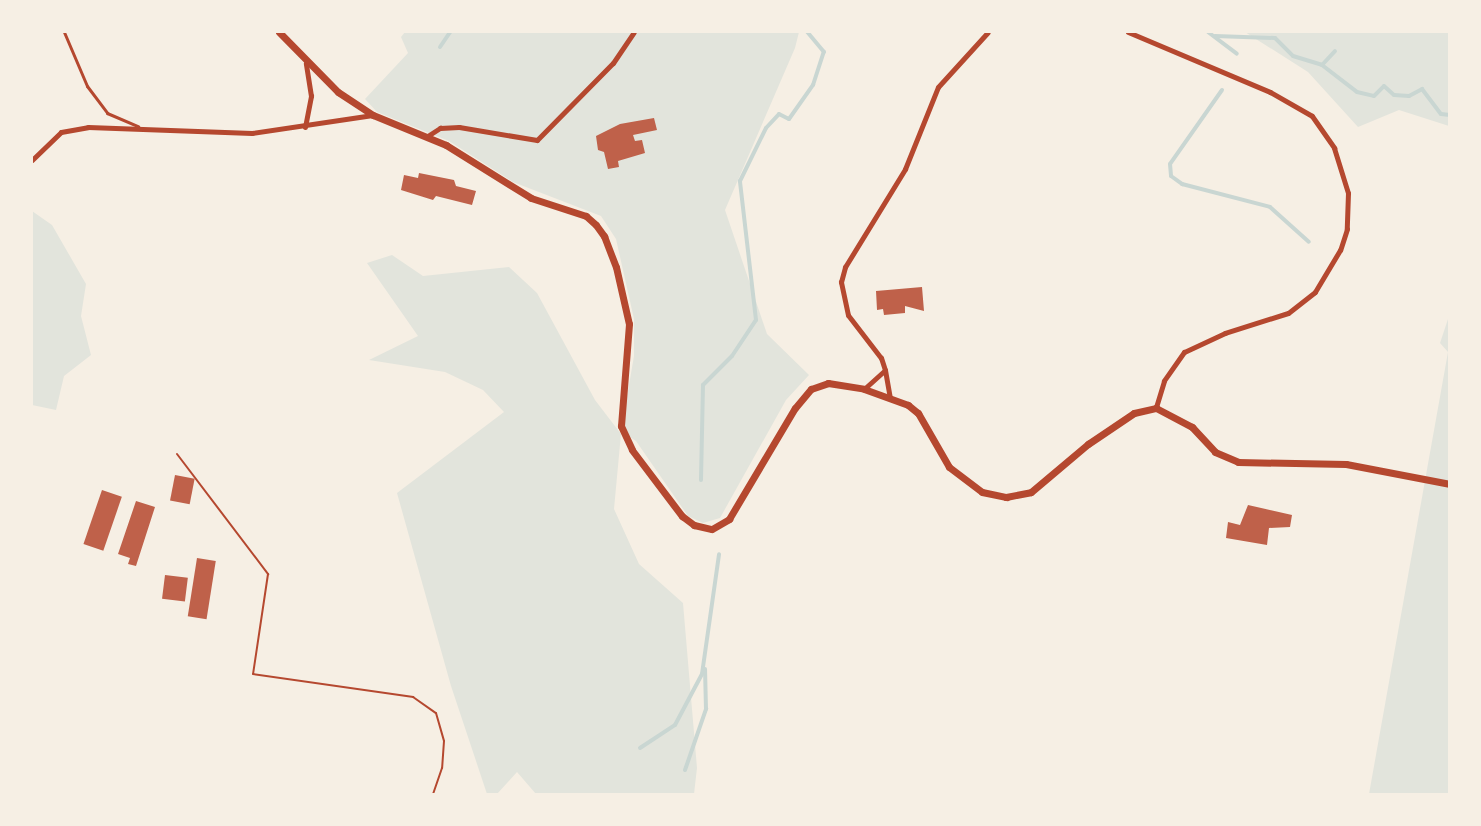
<!DOCTYPE html>
<html>
<head>
<meta charset="utf-8">
<style>
	body { margin:0 }
	#map { position:relative; width:1481px; height:826px; overflow:hidden; background:#f6efe4; font-family:Rubik,sans-serif }
	div>[style] { position:absolute }
	[style*='--x'] { left:calc(var(--x)*1px); top:calc(var(--y)*1px); width:calc(var(--w)*1px); rotate:calc(var(--a)*1deg) }
	.green>* { inset:0; background:#e2e4dc }
	.stream>* { height:4px; margin:-2px; padding:0 2px; transform-origin:2px; border-radius:2px; background:#c9d6d2 }
	.building>* { inset:0; background:#bf614a; transform-origin:0 0 }
	.path>* { height:2px; margin:-1px; padding:0 1px; transform-origin:1px; border-radius:1px; background:#b5482f }
	.service>* { height:3px; margin:-1.5px; padding:0 1.5px; transform-origin:1.5px; border-radius:1.5px; background:#b5482f }
	.minor>* { height:5px; margin:-2.5px; padding:0 2.5px; transform-origin:2.5px; border-radius:2.5px; background:#b5482f }
	.tertiary>* { height:7px; margin:-3.5px; padding:0 3.5px; transform-origin:3.5px; border-radius:3.5px; background:#b5482f }
	span { translate:-50% -50%; white-space:nowrap; text-align:center; line-height:1.15; -webkit-text-stroke:4.5px #f6efe4; paint-order:stroke }
	.frame { position:absolute; inset:0; border:33px solid #f6efe4; pointer-events:none }
</style>
</head>
<body>
<div id="map">
	<div class="green">
		<div style="clip-path:polygon(405px 32px,799px 32px,795px 48px,725px 210px,767px 334px,809px 375px,786px 400px,720px 518px,703px 523px,688px 516px,636px 441px,621px 431px,634px 356px,634px 319px,616px 239px,601px 216px,513px 182px,449px 141px,377px 112px,365px 99px,408px 53px,401px 37px)"></div>
		<div style="clip-path:polygon(1245px 32px,1449px 32px,1449px 126px,1399px 110px,1358px 127px,1308px 72px)"></div>
		<div style="clip-path:polygon(32px 211px,52px 225px,86px 284px,81px 316px,91px 355px,64px 376px,56px 410px,32px 405px)"></div>
		<div style="clip-path:polygon(392px 255px,423px 276px,509px 267px,537px 293px,595px 400px,621px 434px,614px 509px,639px 564px,683px 603px,697px 768px,694px 794px,536px 794px,517px 772px,497px 794px,487px 794px,451px 686px,397px 493px,504px 412px,483px 390px,445px 372px,369px 360px,418px 336px,367px 263px)"></div>
		<div style="clip-path:polygon(1449px 316px,1449px 794px,1369px 794px,1448px 352px,1440px 343px)"></div>
	</div>
	<div class="stream">
		<div style="--x:1208;--y:32;--w:36;--a:37"></div>
		<div style="--x:1215;--y:36;--w:60;--a:1.9"></div>
		<div style="--x:1275;--y:38;--w:25;--a:45"></div>
		<div style="--x:1293;--y:56;--w:30;--a:17"></div>
		<div style="--x:1322;--y:65;--w:44;--a:37.6"></div>
		<div style="--x:1357;--y:92;--w:17;--a:13"></div>
		<div style="--x:1374;--y:96;--w:14;--a:-45"></div>
		<div style="--x:1384;--y:86;--w:13;--a:42"></div>
		<div style="--x:1394;--y:95;--w:15;--a:4"></div>
		<div style="--x:1409;--y:96;--w:15;--a:-28"></div>
		<div style="--x:1422;--y:89;--w:31;--a:53"></div>
		<div style="--x:1441;--y:114;--w:9;--a:6"></div>
		<div style="--x:440;--y:47;--w:18;--a:-56"></div>
		<div style="--x:1322;--y:65;--w:19;--a:-47"></div>
		<div style="--x:1222;--y:90;--w:90;--a:125.1"></div>
		<div style="--x:1170;--y:164;--w:12;--a:85"></div>
		<div style="--x:1171;--y:176;--w:14;--a:36"></div>
		<div style="--x:1182;--y:184;--w:91;--a:14.6"></div>
		<div style="--x:1270;--y:207;--w:52;--a:41.9"></div>
		<div style="--x:701;--y:480;--w:95;--a:-88.8"></div>
		<div style="--x:703;--y:385;--w:41;--a:-45"></div>
		<div style="--x:732;--y:356;--w:43;--a:-56.3"></div>
		<div style="--x:756;--y:320;--w:140;--a:-96.6"></div>
		<div style="--x:740;--y:181;--w:59;--a:-63.9"></div>
		<div style="--x:766;--y:128;--w:19;--a:-47"></div>
		<div style="--x:779;--y:114;--w:11;--a:27"></div>
		<div style="--x:789;--y:119;--w:42;--a:-54.8"></div>
		<div style="--x:813;--y:85;--w:35;--a:-72"></div>
		<div style="--x:824;--y:52;--w:26;--a:-130"></div>
		<div style="--x:640;--y:748;--w:42;--a:-33.3"></div>
		<div style="--x:675;--y:725;--w:58;--a:-62.1"></div>
		<div style="--x:702;--y:674;--w:121;--a:-81.9"></div>
		<div style="--x:685;--y:770;--w:65;--a:-71"></div>
		<div style="--x:706;--y:709;--w:40;--a:-91.4"></div>
	</div>
	<div class="building">
		<div style="clip-path:polygon(654px 118px,657px 130px,633px 135px,635px 141px,642px 140px,645px 153px,618px 161px,619px 167px,608px 169px,604px 152px,598px 150px,596px 136px,620px 124px)"></div>
		<div style="clip-path:polygon(419px 173px,454px 180px,456px 186px,476px 191px,472px 205px,436px 196px,433px 200px,401px 190px,404px 175px,418px 178px)"></div>
		<div style="clip-path:polygon(922px 287px,924px 311px,905px 306px,905px 313px,884px 315px,883px 309px,877px 310px,876px 291px)"></div>
		<div style="left:175px;top:475px;width:20px;height:26px;rotate:11deg"></div>
		<div style="left:102px;top:490px;width:21px;height:57px;rotate:19deg"></div>
		<div style="clip-path:polygon(136px 501px,155px 507px,136px 566px,128px 564px,130px 558px,118px 554px)"></div>
		<div style="clip-path:polygon(1248px 505px,1292px 515px,1290px 527px,1269px 528px,1267px 545px,1226px 538px,1228px 522px,1240px 525px)"></div>
		<div style="left:197px;top:558px;width:19px;height:59px;rotate:9deg"></div>
		<div style="left:165px;top:575px;width:23px;height:24px;rotate:7deg"></div>
	</div>
	<div class="path">
		<div style="--x:177;--y:454;--w:151;--a:52.8"></div>
		<div style="--x:268;--y:574;--w:101;--a:98.5"></div>
		<div style="--x:253;--y:674;--w:162;--a:8.2"></div>
		<div style="--x:413;--y:697;--w:28;--a:35"></div>
		<div style="--x:436;--y:713;--w:29;--a:74"></div>
		<div style="--x:444;--y:741;--w:27;--a:94"></div>
		<div style="--x:442;--y:768;--w:28;--a:109"></div>
	</div>
	<div class="service">
		<div style="--x:64;--y:32;--w:59;--a:66.9"></div>
		<div style="--x:87;--y:86;--w:34;--a:53"></div>
		<div style="--x:107;--y:113;--w:34;--a:23"></div>
	</div>
	<div class="minor">
		<div style="--x:1128;--y:32;--w:154;--a:22.9"></div>
		<div style="--x:1270;--y:92;--w:48;--a:29.7"></div>
		<div style="--x:1312;--y:116;--w:39;--a:55"></div>
		<div style="--x:1334;--y:148;--w:47;--a:72.7"></div>
		<div style="--x:1348;--y:193;--w:36;--a:92"></div>
		<div style="--x:1347;--y:229;--w:22;--a:108"></div>
		<div style="--x:1340;--y:250;--w:49;--a:120.8"></div>
		<div style="--x:1315;--y:292;--w:34;--a:142"></div>
		<div style="--x:1288;--y:313;--w:66;--a:162.4"></div>
		<div style="--x:1225;--y:333;--w:45;--a:155.1"></div>
		<div style="--x:1184;--y:352;--w:35;--a:125"></div>
		<div style="--x:1164;--y:381;--w:28;--a:107"></div>
		<div style="--x:305;--y:127;--w:32;--a:-79"></div>
		<div style="--x:311;--y:96;--w:33;--a:-99"></div>
		<div style="--x:426;--y:137;--w:17;--a:-33"></div>
		<div style="--x:440;--y:128;--w:19;--a:-3"></div>
		<div style="--x:459;--y:127;--w:79;--a:9.5"></div>
		<div style="--x:537;--y:140;--w:108;--a:-45.4"></div>
		<div style="--x:613;--y:63;--w:37;--a:-56"></div>
		<div style="--x:32;--y:160;--w:40;--a:-44"></div>
		<div style="--x:61;--y:132;--w:27;--a:-10"></div>
		<div style="--x:88;--y:127;--w:164;--a:2.1"></div>
		<div style="--x:252;--y:133;--w:122;--a:-8.5"></div>
		<div style="--x:885;--y:370;--w:27;--a:80"></div>
		<div style="--x:864;--y:389;--w:28;--a:-42"></div>
		<div style="--x:885;--y:370;--w:13;--a:-108"></div>
		<div style="--x:881;--y:358;--w:54;--a:-127.5"></div>
		<div style="--x:848;--y:315;--w:34;--a:-102"></div>
		<div style="--x:841;--y:282;--w:16;--a:-75"></div>
		<div style="--x:845;--y:267;--w:115;--a:-58.5"></div>
		<div style="--x:905;--y:169;--w:88;--a:-68.1"></div>
		<div style="--x:938;--y:87;--w:74;--a:-47.7"></div>
	</div>
	<div class="tertiary">
		<div style="--x:279;--y:32;--w:84;--a:45.5"></div>
		<div style="--x:338;--y:92;--w:42;--a:33.3"></div>
		<div style="--x:373;--y:115;--w:79;--a:22.3"></div>
		<div style="--x:446;--y:145;--w:100;--a:31.9"></div>
		<div style="--x:531;--y:198;--w:58;--a:18.1"></div>
		<div style="--x:586;--y:216;--w:13;--a:42"></div>
		<div style="--x:596;--y:225;--w:14;--a:54"></div>
		<div style="--x:604;--y:236;--w:33;--a:69"></div>
		<div style="--x:616;--y:267;--w:58;--a:77.2"></div>
		<div style="--x:629;--y:324;--w:102;--a:94.5"></div>
		<div style="--x:621;--y:426;--w:26;--a:65"></div>
		<div style="--x:632;--y:450;--w:83;--a:52.9"></div>
		<div style="--x:682;--y:516;--w:15;--a:37"></div>
		<div style="--x:694;--y:525;--w:18;--a:13"></div>
		<div style="--x:712;--y:529;--w:20;--a:-30"></div>
		<div style="--x:729;--y:519;--w:129;--a:-59.3"></div>
		<div style="--x:795;--y:408;--w:25;--a:-50"></div>
		<div style="--x:811;--y:389;--w:18;--a:-19"></div>
		<div style="--x:828;--y:383;--w:36;--a:9"></div>
		<div style="--x:864;--y:389;--w:47;--a:20"></div>
		<div style="--x:908;--y:405;--w:13;--a:39"></div>
		<div style="--x:918;--y:413;--w:62;--a:60.1"></div>
		<div style="--x:949;--y:467;--w:41;--a:37.1"></div>
		<div style="--x:982;--y:492;--w:25;--a:12"></div>
		<div style="--x:1006;--y:497;--w:25;--a:-11"></div>
		<div style="--x:1031;--y:492;--w:75;--a:-40.1"></div>
		<div style="--x:1088;--y:444;--w:55;--a:-34"></div>
		<div style="--x:1134;--y:413;--w:23;--a:-13"></div>
		<div style="--x:1156;--y:408;--w:41;--a:27.8"></div>
		<div style="--x:1192;--y:427;--w:34;--a:47"></div>
		<div style="--x:1215;--y:452;--w:25;--a:23"></div>
		<div style="--x:1238;--y:462;--w:108;--a:1.1"></div>
		<div style="--x:1346;--y:464;--w:106;--a:10.9"></div>
	</div>
	<div class="frame"></div>
</div>
</body>
</html>
